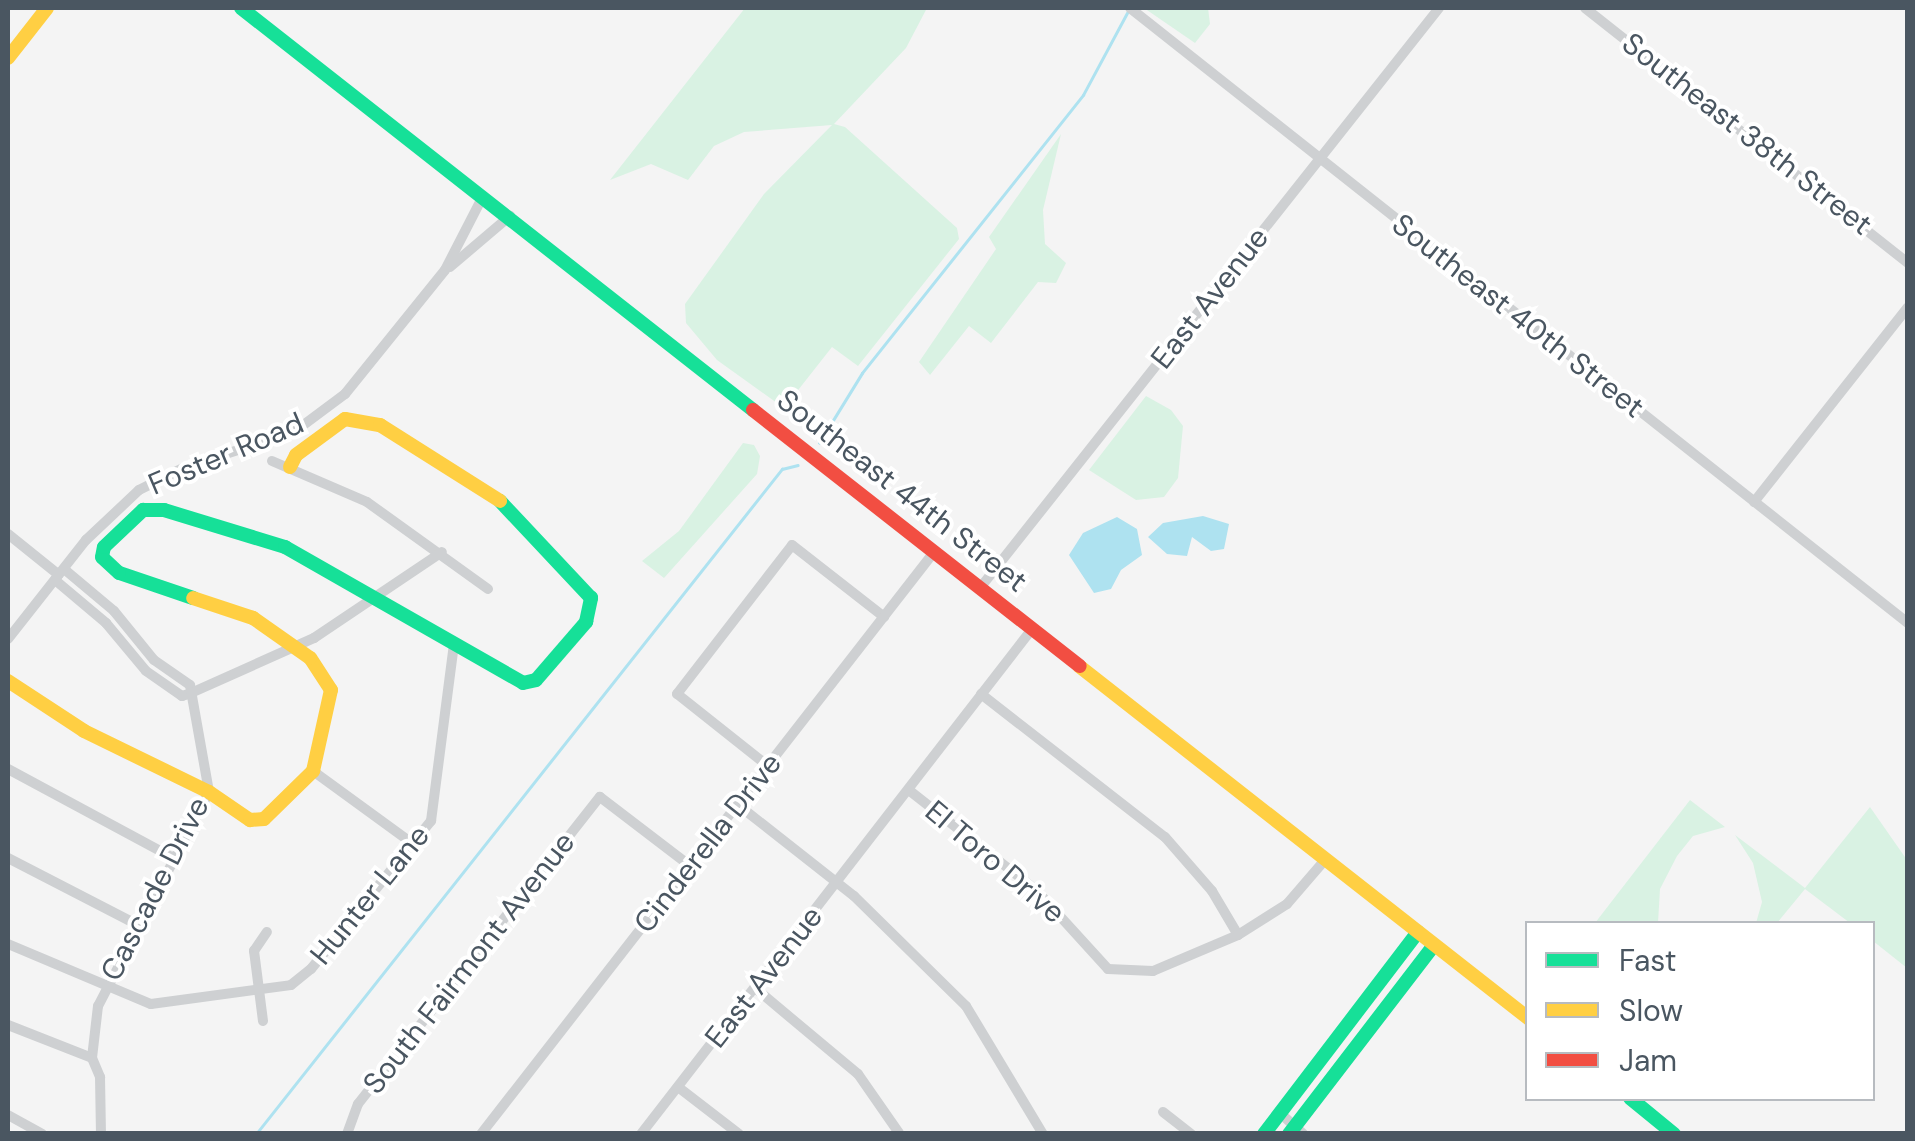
<!DOCTYPE html>
<html>
<head>
<meta charset="utf-8">
<style>
	body { margin:0 }
	#map { position:relative; width:1915px; height:1141px; overflow:hidden; background:#f4f4f4; font-family:"DM Sans",sans-serif }
	div>[style] { position:absolute }
	[style*='--x'] { left:calc(var(--x)*1px); top:calc(var(--y)*1px); width:calc(var(--w)*1px); rotate:calc(var(--a)*1deg) }
	.green>* { inset:0; background:#d9f2e3 }
	.water>* { inset:0; background:#aee2f0 }
	.stream>* { height:2.5px; margin:-1.25px; padding:0 1.25px; transform-origin:1.25px; border-radius:1.25px; background:#aee2f0 }
	.street>* { height:10px; margin:-5px; padding:0 5px; transform-origin:5px; border-radius:5px; background:#ced0d2 }
	.fast>* { height:14px; margin:-7px; padding:0 7px; transform-origin:7px; border-radius:7px; background:#16e098 }
	.slow>* { height:14px; margin:-7px; padding:0 7px; transform-origin:7px; border-radius:7px; background:#ffcf43 }
	.jam>* { height:14px; margin:-7px; padding:0 7px; transform-origin:7px; border-radius:7px; background:#f24e42 }
	span { translate:-50% -50%; white-space:nowrap; text-align:center; line-height:1.15; -webkit-text-stroke:8px #fff; paint-order:stroke }
	.street-label { font-size:30px; color:#4a5661 }
	.frame { position:absolute; inset:0; border:10px solid #4a5661; pointer-events:none }
	.legend { position:absolute; left:1525px; top:921px; width:350px; height:180px; box-sizing:border-box; background:#fff; border:2px solid #b7bbc0; margin:0; padding:12px 18px; list-style:none; font-size:30px; color:#4a5661 }
	.legend li { display:flex; align-items:center; gap:20px; height:50px }
	.legend b { width:50px; border:2px solid #b7bbc0 }
</style>
</head>
<body>
<div id="map">
	<div class="green">
		<div style="clip-path:polygon(745px 8px,927px 8px,906px 48px,834px 124px,845px 127px,957px 228px,959px 239px,858px 366px,832px 347px,784px 408px,717px 360px,686px 323px,685px 304px,764px 194px,832px 125px,744px 132px,714px 146px,688px 180px,651px 164px,610px 180px)"></div>
		<div style="clip-path:polygon(1144px 8px,1208px 8px,1210px 24px,1195px 43px)"></div>
		<div style="clip-path:polygon(1061px 134px,1043px 210px,1045px 244px,1066px 263px,1056px 283px,1038px 282px,991px 343px,969px 326px,930px 375px,919px 362px,996px 249px,989px 237px)"></div>
		<div style="clip-path:polygon(1146px 396px,1171px 410px,1183px 426px,1178px 478px,1164px 497px,1136px 500px,1089px 470px)"></div>
		<div style="clip-path:polygon(743px 443px,754px 445px,760px 456px,757px 474px,664px 578px,642px 561px,679px 531px)"></div>
		<div style="clip-path:polygon(1690px 800px,1725px 827px,1693px 836px,1677px 856px,1660px 889px,1658px 923px,1595px 923px)"></div>
		<div style="clip-path:polygon(1870px 807px,1907px 860px,1907px 968px,1873px 941px,1872px 924px,1850px 923px,1805px 889px,1777px 923px,1756px 923px,1762px 902px,1753px 863px,1735px 835px,1805px 888px)"></div>
	</div>
	<div class="water">
		<div style="clip-path:polygon(1203px 516px,1229px 524px,1224px 549px,1211px 551px,1192px 537px,1187px 556px,1167px 554px,1148px 537px,1163px 523px)"></div>
		<div style="clip-path:polygon(1117px 517px,1137px 529px,1142px 555px,1121px 570px,1111px 589px,1094px 593px,1069px 555px,1083px 533px)"></div>
	</div>
	<div class="stream">
		<div style="--x:819;--y:443;--w:82;--a:-58.4"></div>
		<div style="--x:862;--y:373;--w:355;--a:-51.5"></div>
		<div style="--x:1083;--y:95;--w:93;--a:-61.8"></div>
		<div style="--x:256;--y:1134;--w:848;--a:-51.66"></div>
		<div style="--x:782;--y:469;--w:16;--a:-14"></div>
	</div>
	<div class="street">
		<div style="--x:1130;--y:8;--w:992;--a:38.33"></div>
		<div style="--x:1585;--y:8;--w:412;--a:38.3"></div>
		<div style="--x:450;--y:267;--w:79;--a:-40.4"></div>
		<div style="--x:272;--y:461;--w:103;--a:23.3"></div>
		<div style="--x:367;--y:502;--w:149;--a:35.7"></div>
		<div style="--x:1754;--y:502;--w:248;--a:-51.7"></div>
		<div style="--x:8;--y:534;--w:65;--a:38.8"></div>
		<div style="--x:64;--y:569;--w:65;--a:40"></div>
		<div style="--x:114;--y:611;--w:63;--a:50.8"></div>
		<div style="--x:154;--y:660;--w:44;--a:34.8"></div>
		<div style="--x:190;--y:685;--w:109;--a:79.9"></div>
		<div style="--x:209;--y:792;--w:241;--a:117.4"></div>
		<div style="--x:98;--y:1006;--w:52;--a:96.6"></div>
		<div style="--x:92;--y:1058;--w:21;--a:67"></div>
		<div style="--x:100;--y:1077;--w:57;--a:89"></div>
		<div style="--x:55;--y:580;--w:67;--a:40.1"></div>
		<div style="--x:106;--y:623;--w:62;--a:50.2"></div>
		<div style="--x:146;--y:671;--w:44;--a:34.8"></div>
		<div style="--x:182;--y:696;--w:9;--a:-18"></div>
		<div style="--x:980;--y:588;--w:740;--a:-51.64"></div>
		<div style="--x:8;--y:639;--w:126;--a:-51.8"></div>
		<div style="--x:86;--y:540;--w:73;--a:-43.3"></div>
		<div style="--x:139;--y:490;--w:51;--a:-26.6"></div>
		<div style="--x:185;--y:467;--w:114;--a:-17.8"></div>
		<div style="--x:294;--y:432;--w:64;--a:-36.7"></div>
		<div style="--x:345;--y:394;--w:159;--a:-51.1"></div>
		<div style="--x:445;--y:270;--w:83;--a:-62.8"></div>
		<div style="--x:191;--y:693;--w:135;--a:-24.1"></div>
		<div style="--x:314;--y:638;--w:154;--a:-33.9"></div>
		<div style="--x:981;--y:694;--w:233;--a:37.9"></div>
		<div style="--x:1165;--y:837;--w:72;--a:49"></div>
		<div style="--x:1212;--y:891;--w:51;--a:59.4"></div>
		<div style="--x:768;--y:766;--w:116;--a:-141.6"></div>
		<div style="--x:677;--y:694;--w:188;--a:-52.3"></div>
		<div style="--x:792;--y:545;--w:117;--a:38"></div>
		<div style="--x:8;--y:769;--w:187;--a:28.3"></div>
		<div style="--x:313;--y:771;--w:124;--a:36.1"></div>
		<div style="--x:910;--y:791;--w:162;--a:38.2"></div>
		<div style="--x:1037;--y:891;--w:105;--a:47.7"></div>
		<div style="--x:1108;--y:969;--w:45;--a:2.5"></div>
		<div style="--x:1153;--y:971;--w:92;--a:-23"></div>
		<div style="--x:1238;--y:935;--w:58;--a:-32.3"></div>
		<div style="--x:1287;--y:904;--w:58;--a:-49.2"></div>
		<div style="--x:737;--y:804;--w:149;--a:38.2"></div>
		<div style="--x:854;--y:896;--w:157;--a:44.5"></div>
		<div style="--x:966;--y:1006;--w:149;--a:59"></div>
		<div style="--x:8;--y:858;--w:144;--a:27.3"></div>
		<div style="--x:8;--y:944;--w:155;--a:22.8"></div>
		<div style="--x:151;--y:1004;--w:141;--a:-7.7"></div>
		<div style="--x:291;--y:985;--w:26;--a:-39"></div>
		<div style="--x:311;--y:969;--w:191;--a:-51"></div>
		<div style="--x:431;--y:821;--w:179;--a:-82.6"></div>
		<div style="--x:755;--y:988;--w:134;--a:39.9"></div>
		<div style="--x:858;--y:1074;--w:72;--a:55.2"></div>
		<div style="--x:263;--y:1021;--w:71;--a:-97.3"></div>
		<div style="--x:254;--y:951;--w:23;--a:-56"></div>
		<div style="--x:8;--y:1025;--w:90;--a:21.4"></div>
		<div style="--x:678;--y:1087;--w:77;--a:37.6"></div>
		<div style="--x:1163;--y:1112;--w:36;--a:38"></div>
		<div style="--x:1280;--y:1113;--w:31;--a:42"></div>
		<div style="--x:8;--y:1115;--w:39;--a:29"></div>
		<div style="--x:347;--y:1134;--w:32;--a:-70"></div>
		<div style="--x:358;--y:1104;--w:391;--a:-51.8"></div>
		<div style="--x:600;--y:797;--w:112;--a:37.4"></div>
		<div style="--x:481;--y:1134;--w:738;--a:-52.1"></div>
		<div style="--x:641;--y:1134;--w:639;--a:-52.25"></div>
	</div>
	<div class="fast">
		<div style="--x:241;--y:8;--w:651;--a:38.14"></div>
		<div style="--x:193;--y:598;--w:78;--a:-161.3"></div>
		<div style="--x:119;--y:573;--w:23;--a:-137"></div>
		<div style="--x:102;--y:557;--w:10;--a:-79"></div>
		<div style="--x:104;--y:547;--w:54;--a:-43.5"></div>
		<div style="--x:143;--y:510;--w:21;--a:0"></div>
		<div style="--x:164;--y:510;--w:127;--a:17"></div>
		<div style="--x:285;--y:547;--w:274;--a:29.7"></div>
		<div style="--x:523;--y:683;--w:13;--a:-13"></div>
		<div style="--x:536;--y:680;--w:77;--a:-49.2"></div>
		<div style="--x:586;--y:622;--w:25;--a:-78"></div>
		<div style="--x:591;--y:598;--w:133;--a:-133.2"></div>
		<div style="--x:1630;--y:1098;--w:57;--a:39.3"></div>
		<div style="--x:1264;--y:1134;--w:254;--a:-52.7"></div>
		<div style="--x:1289;--y:1134;--w:238;--a:-52.5"></div>
	</div>
	<div class="slow">
		<div style="--x:8;--y:58;--w:63;--a:-52"></div>
		<div style="--x:290;--y:467;--w:13;--a:-63"></div>
		<div style="--x:296;--y:455;--w:61;--a:-36.3"></div>
		<div style="--x:345;--y:419;--w:36;--a:10"></div>
		<div style="--x:380;--y:425;--w:142;--a:32.3"></div>
		<div style="--x:1079;--y:666;--w:571;--a:38.1"></div>
		<div style="--x:8;--y:681;--w:91;--a:33.3"></div>
		<div style="--x:84;--y:731;--w:139;--a:26"></div>
		<div style="--x:209;--y:792;--w:50;--a:34.3"></div>
		<div style="--x:250;--y:820;--w:14;--a:-4"></div>
		<div style="--x:264;--y:819;--w:69;--a:-44.4"></div>
		<div style="--x:313;--y:771;--w:83;--a:-77.5"></div>
		<div style="--x:331;--y:690;--w:38;--a:-123"></div>
		<div style="--x:310;--y:658;--w:70;--a:-144.9"></div>
		<div style="--x:253;--y:618;--w:63;--a:-161.6"></div>
	</div>
	<div class="jam">
		<div style="--x:753;--y:410;--w:415;--a:38.1"></div>
	</div>
	<div class="street-label">
		<span style="left:1747px;top:134px;rotate:38deg">Southeast 38th Street</span>
		<span style="left:1210px;top:298px;rotate:-52deg">East Avenue</span>
		<span style="left:1518px;top:316px;rotate:38deg">Southeast 40th Street</span>
		<span style="left:226px;top:454px;rotate:-23deg">Foster Road</span>
		<span style="left:902px;top:491px;rotate:38deg">Southeast 44th Street</span>
		<span style="left:708px;top:843px;rotate:-52deg">Cinderella Drive</span>
		<span style="left:995px;top:862px;rotate:40deg">El Toro Drive</span>
		<span style="left:155px;top:889px;rotate:-63deg">Cascade Drive</span>
		<span style="left:370px;top:895px;rotate:-51deg">Hunter Lane</span>
		<span style="left:469px;top:963px;rotate:-52deg">South Fairmont Avenue</span>
		<span style="left:764px;top:977px;rotate:-52deg">East Avenue</span>
	</div>
	<div class="frame"></div>
	<ul class="legend">
	<li><b style="height:12px;background:#16e098"></b>Fast</li>
	<li><b style="height:12px;background:#ffcf43"></b>Slow</li>
	<li><b style="height:12px;background:#f24e42"></b>Jam</li>
	</ul>
</div>
</body>
</html>
